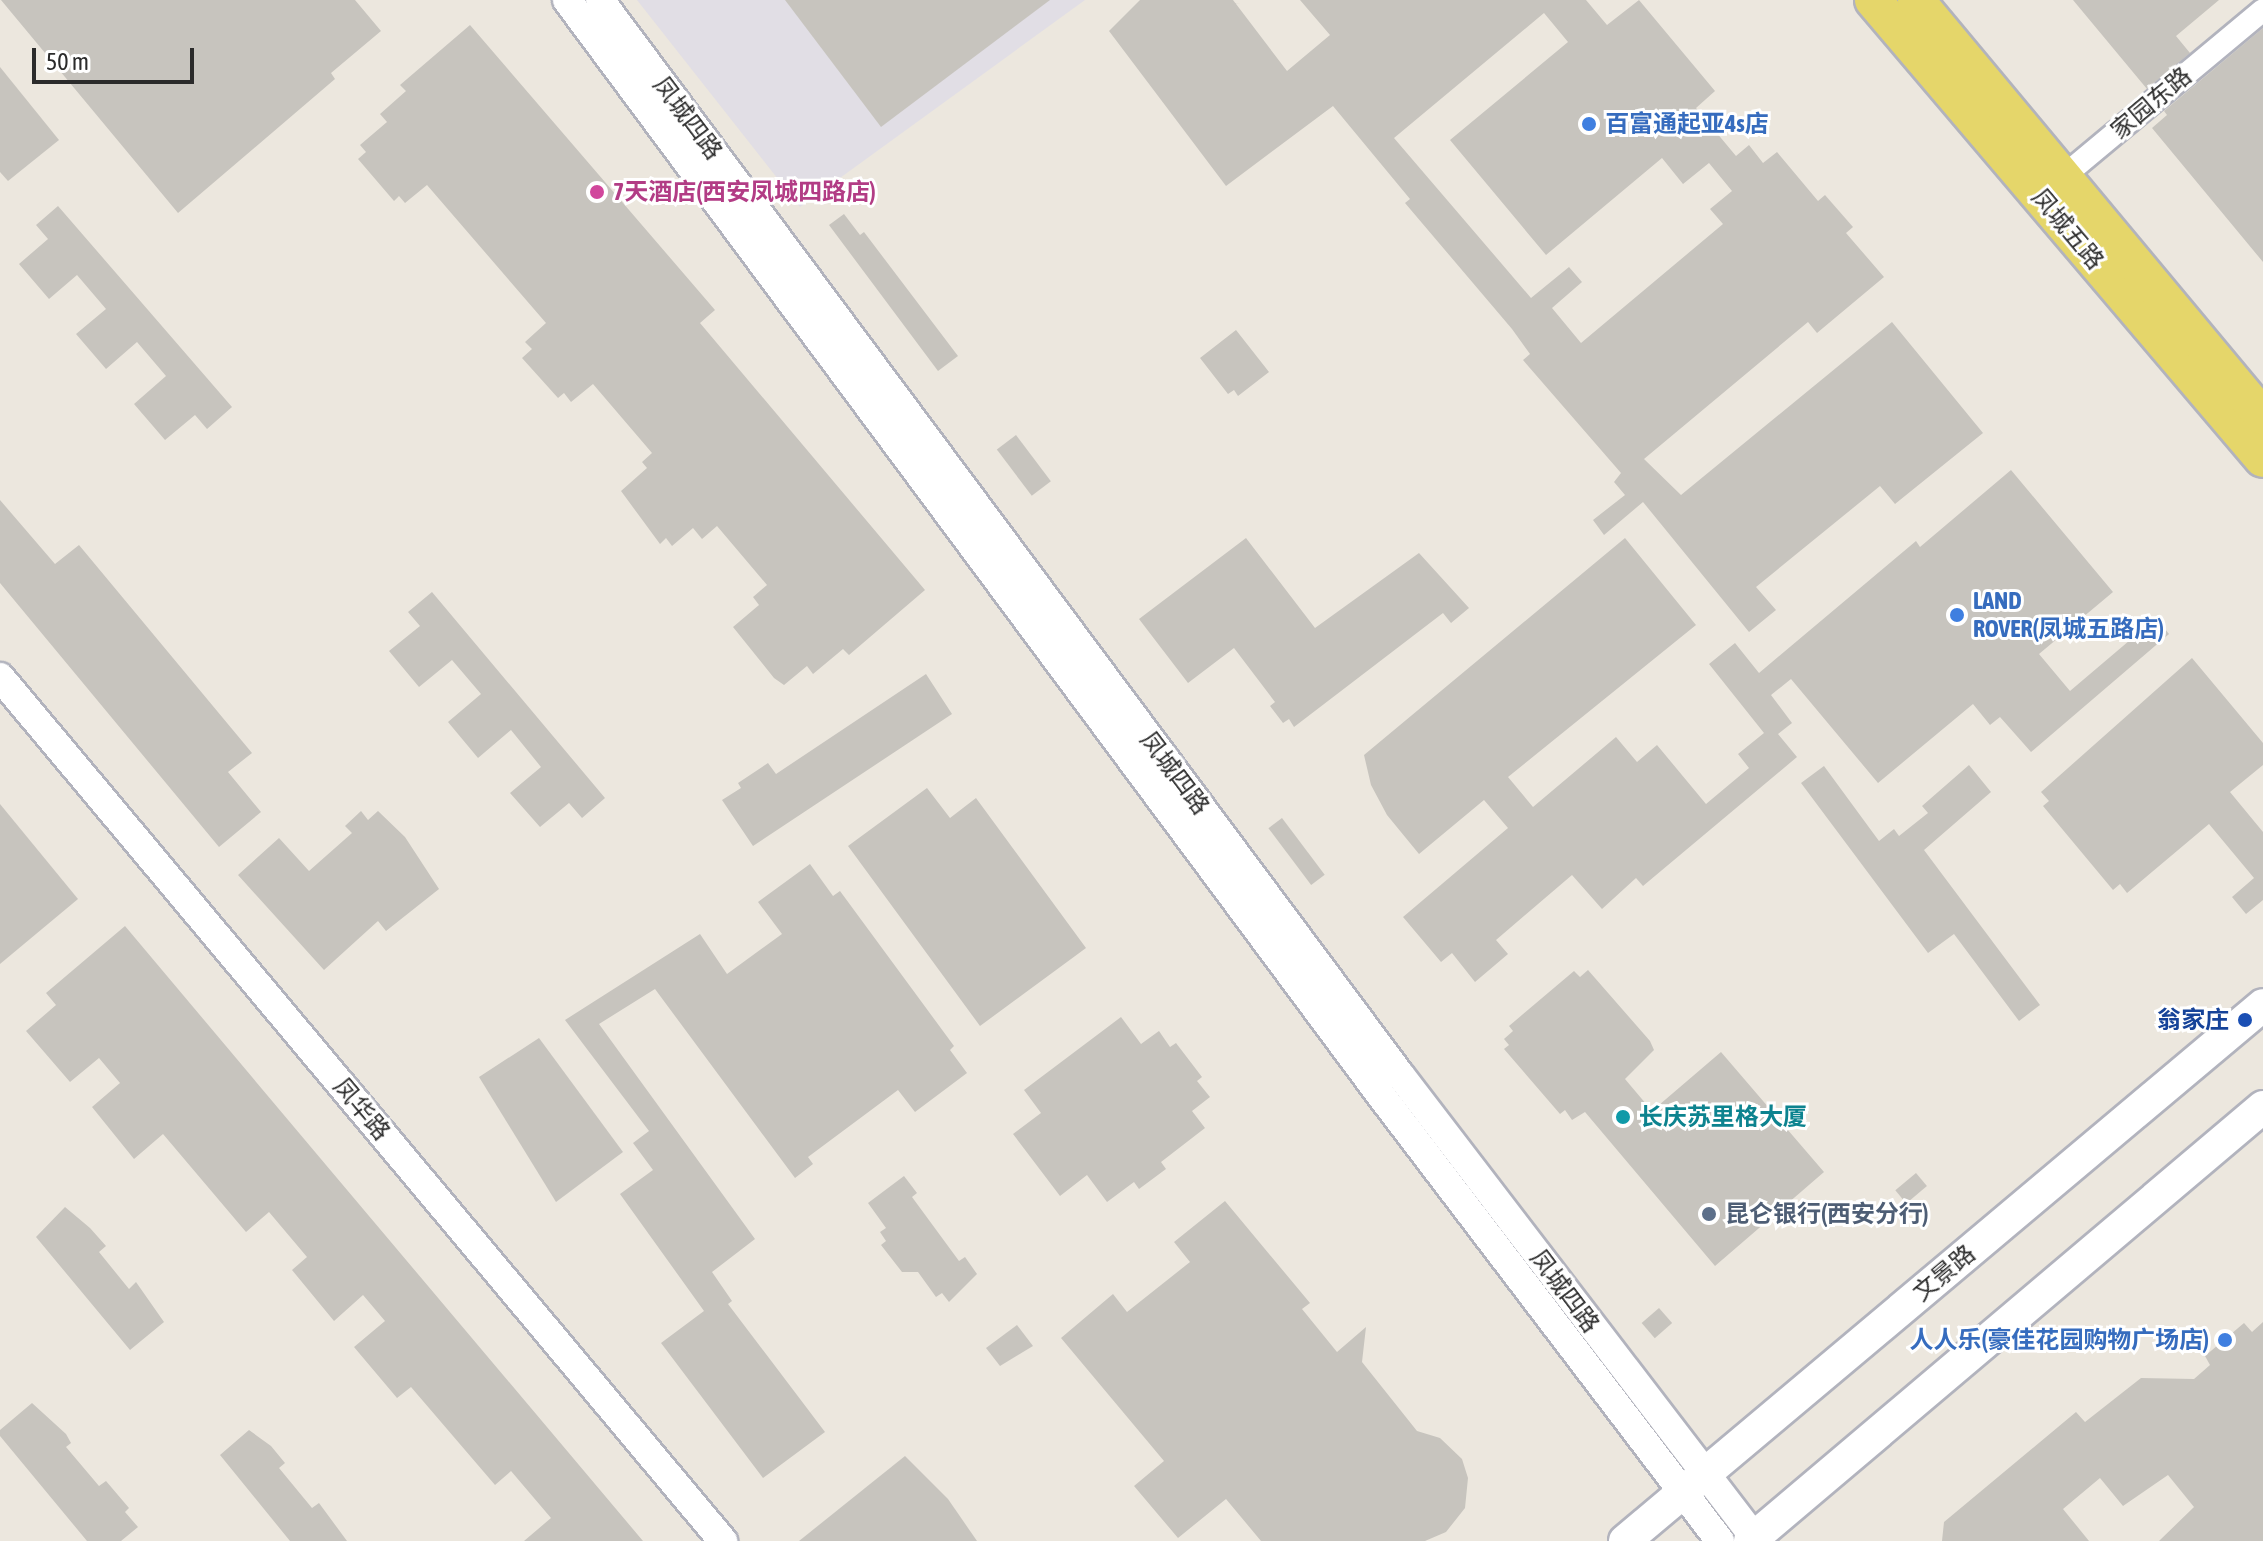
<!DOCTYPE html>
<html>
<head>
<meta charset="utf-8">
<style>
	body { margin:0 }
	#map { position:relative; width:2263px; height:1541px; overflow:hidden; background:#ece7de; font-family:"Asap Condensed","Noto Sans SC",sans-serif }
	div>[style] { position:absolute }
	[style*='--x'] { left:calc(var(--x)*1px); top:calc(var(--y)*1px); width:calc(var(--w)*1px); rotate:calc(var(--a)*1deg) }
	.industrial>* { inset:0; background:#e1dee5 }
	.building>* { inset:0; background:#c7c4be; transform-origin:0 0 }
	.roads { filter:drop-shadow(2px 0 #b2b3bd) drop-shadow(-2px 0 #b2b3bd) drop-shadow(0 2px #b2b3bd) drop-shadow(0 -2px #b2b3bd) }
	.minor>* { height:22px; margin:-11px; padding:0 11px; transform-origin:11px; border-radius:11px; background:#fff }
	.tertiary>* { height:28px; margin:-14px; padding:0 14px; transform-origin:14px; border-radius:14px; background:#fff }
	.secondary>* { height:32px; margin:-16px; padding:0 16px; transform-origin:16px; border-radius:16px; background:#fff }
	.primary>* { height:36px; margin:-18px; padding:0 18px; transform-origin:18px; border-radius:18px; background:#e5d66a }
	.dots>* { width:22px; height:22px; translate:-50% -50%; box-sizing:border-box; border:4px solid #fff; border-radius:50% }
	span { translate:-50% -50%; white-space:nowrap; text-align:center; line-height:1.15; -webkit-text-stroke:6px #fff; paint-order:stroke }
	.street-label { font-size:24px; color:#2b2b2b }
	.shop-label { font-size:24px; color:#366cbe; font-weight:700 }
	.left { translate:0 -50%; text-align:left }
	.right { translate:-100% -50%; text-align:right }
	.hotel-label { font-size:24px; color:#b23c85; font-weight:700 }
	.transit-label { font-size:24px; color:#164399; font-weight:700 }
	.culture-label { font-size:24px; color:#0d838f; font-weight:700 }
	.service-label { font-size:24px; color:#4e5e75; font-weight:700 }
	.scale { position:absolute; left:32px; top:48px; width:162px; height:36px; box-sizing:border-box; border:4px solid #2b2b2b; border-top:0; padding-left:10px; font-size:24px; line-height:28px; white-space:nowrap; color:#2b2b2b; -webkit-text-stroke:6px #fff; paint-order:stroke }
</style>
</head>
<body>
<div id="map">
	<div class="industrial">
		<div style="clip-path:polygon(637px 0,1085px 0,800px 207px)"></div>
	</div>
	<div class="building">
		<div style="clip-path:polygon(1px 0,355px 0,381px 31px,331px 73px,335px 79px,178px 213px)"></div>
		<div style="clip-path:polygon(785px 0,1050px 0,881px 127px)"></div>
		<div style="clip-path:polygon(evenodd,1140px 0,1233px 0,1287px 71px,1330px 35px,1300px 0,1586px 0,1607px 25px,1639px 0,1715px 91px,1696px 108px,1736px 156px,1749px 145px,1763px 163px,1777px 152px,1818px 201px,1825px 195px,1853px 227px,1846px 233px,1884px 277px,1817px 333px,1808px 322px,1644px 459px,1681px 495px,1892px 322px,1983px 433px,1895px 504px,1880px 486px,1756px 587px,1776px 610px,1749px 632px,1643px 502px,1604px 535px,1593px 520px,1625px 495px,1614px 482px,1621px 473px,1523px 360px,1530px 354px,1512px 329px,1405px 203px,1410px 199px,1333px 106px,1226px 186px,1109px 31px,1140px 0,1544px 13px,1568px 42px,1450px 140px,1546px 255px,1662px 158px,1683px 184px,1709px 163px,1732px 191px,1710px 209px,1723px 224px,1581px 343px,1552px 308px,1582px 282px,1569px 267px,1531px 298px,1394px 138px,1544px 13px)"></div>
		<div style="clip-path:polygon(2073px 0,2219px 0,2176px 36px,2190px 53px,2147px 89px)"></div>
		<div style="clip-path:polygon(470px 25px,715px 310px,700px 323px,925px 590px,849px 655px,843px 649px,813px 674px,807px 666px,784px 685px,774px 678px,733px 627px,759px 605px,753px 597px,767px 585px,717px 526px,702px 539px,693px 528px,672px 546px,666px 538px,660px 544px,621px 491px,647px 468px,642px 462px,652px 453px,593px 384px,571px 402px,564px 393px,558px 398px,522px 358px,532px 349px,525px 342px,546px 323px,427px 185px,405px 203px,399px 196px,394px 201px,358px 159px,366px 152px,360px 145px,387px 122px,380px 114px,406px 91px,400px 85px)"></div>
		<div style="clip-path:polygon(2263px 28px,2263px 262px,2152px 128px,2167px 115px,2164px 111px)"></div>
		<div style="clip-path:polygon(0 67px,59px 140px,8px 181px,0 172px)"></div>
		<div style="clip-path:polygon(58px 206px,232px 407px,207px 429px,195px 415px,165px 440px,134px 404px,166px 376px,137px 342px,106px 369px,76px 334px,106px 309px,77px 275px,49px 299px,19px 264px,48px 239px,36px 225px)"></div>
		<div style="clip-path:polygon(844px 214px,860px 235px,864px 232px,958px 356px,938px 371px,829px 225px)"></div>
		<div style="clip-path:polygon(1236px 330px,1269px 372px,1238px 396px,1234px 390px,1228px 394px,1200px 358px)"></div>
		<div style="left:1016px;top:435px;width:58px;height:24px;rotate:53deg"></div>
		<div style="clip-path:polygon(2011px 470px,2113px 592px,2039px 654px,2070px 691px,2156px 618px,2169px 634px,2031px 752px,2000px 717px,1990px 725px,1973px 704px,1878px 783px,1791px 679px,1771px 695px,1792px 723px,1778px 734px,1797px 757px,1643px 886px,1636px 878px,1602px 909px,1572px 875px,1496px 940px,1508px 954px,1475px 982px,1452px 953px,1441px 962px,1403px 917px,1508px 828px,1484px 800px,1419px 854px,1387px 815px,1371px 785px,1364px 755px,1625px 538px,1696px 625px,1508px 777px,1533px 807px,1616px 737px,1637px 762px,1657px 745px,1706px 804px,1749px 768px,1738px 754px,1764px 733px,1709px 664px,1735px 643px,1759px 673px,1916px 541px,1920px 547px)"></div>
		<div style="clip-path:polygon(0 500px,55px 564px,79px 545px,252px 753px,228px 772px,261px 812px,219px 847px,0 583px)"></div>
		<div style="clip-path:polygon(1246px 538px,1315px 628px,1419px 553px,1469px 608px,1451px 623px,1443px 613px,1294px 727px,1289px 719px,1283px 723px,1270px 706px,1275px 702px,1234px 648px,1188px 683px,1139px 619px)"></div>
		<div style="clip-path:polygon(432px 592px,605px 798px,582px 818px,569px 803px,540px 827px,510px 793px,541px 767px,511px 730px,478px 758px,448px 722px,481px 694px,452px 660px,419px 687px,389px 651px,420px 626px,408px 612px)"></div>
		<div style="clip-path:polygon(2192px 658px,2263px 743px,2263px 765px,2230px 792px,2263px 832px,2263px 900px,2246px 914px,2232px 897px,2254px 878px,2209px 824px,2127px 893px,2120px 884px,2113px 890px,2043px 806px,2049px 801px,2041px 792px)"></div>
		<div style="clip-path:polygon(926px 674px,952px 714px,753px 846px,722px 800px,741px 788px,738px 783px,768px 763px,776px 774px)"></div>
		<div style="clip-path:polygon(1969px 765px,1991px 792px,1924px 850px,2040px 1005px,2019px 1021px,1954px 934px,1928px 953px,1801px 783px,1824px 766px,1879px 841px,1894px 829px,1899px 836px,1928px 813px,1922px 806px)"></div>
		<div style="clip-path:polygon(927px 788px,950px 818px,976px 798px,1086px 948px,980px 1026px,848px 846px)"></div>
		<div style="clip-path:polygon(0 804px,78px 899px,0 964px)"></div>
		<div style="clip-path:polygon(361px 811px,368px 820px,378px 811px,405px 837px,439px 889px,386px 931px,378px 921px,324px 970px,238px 875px,279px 838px,309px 871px,352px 833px,345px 826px)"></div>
		<div style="left:1282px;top:818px;width:71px;height:17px;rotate:53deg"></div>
		<div style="clip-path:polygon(810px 864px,833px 896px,840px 891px,954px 1046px,950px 1050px,967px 1073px,915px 1112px,898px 1090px,808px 1157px,813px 1164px,795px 1178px,655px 989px,599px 1024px,755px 1239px,712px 1272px,732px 1301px,728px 1304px,825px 1432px,763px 1478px,661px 1343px,704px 1311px,620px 1194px,653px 1170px,633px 1143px,649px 1131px,565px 1020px,700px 934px,727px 974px,782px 934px,758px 902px)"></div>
		<div style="clip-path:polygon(125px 926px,326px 1165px,643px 1541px,524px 1541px,551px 1518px,511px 1471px,495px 1485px,411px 1387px,397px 1398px,354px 1347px,385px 1321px,363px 1295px,334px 1321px,292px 1270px,307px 1257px,269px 1212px,246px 1232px,163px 1134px,134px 1159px,92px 1107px,120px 1083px,99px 1058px,70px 1082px,45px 1053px,26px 1031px,56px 1005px,46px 993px)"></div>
		<div style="clip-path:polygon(1588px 970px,1650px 1041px,1654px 1050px,1625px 1079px,1652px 1111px,1721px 1052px,1824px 1172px,1715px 1266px,1585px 1112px,1572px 1120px,1565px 1110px,1560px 1114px,1504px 1049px,1509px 1045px,1504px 1039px,1513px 1031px,1509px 1026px,1574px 971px,1580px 977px)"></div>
		<div style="clip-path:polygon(1121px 1017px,1141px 1044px,1159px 1031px,1170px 1047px,1176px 1043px,1202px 1077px,1197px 1081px,1210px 1097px,1192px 1111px,1205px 1128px,1161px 1162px,1166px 1169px,1139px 1189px,1134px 1182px,1107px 1202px,1087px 1175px,1060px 1196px,1013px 1134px,1041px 1113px,1024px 1090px)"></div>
		<div style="clip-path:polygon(539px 1038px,623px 1152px,556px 1202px,479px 1077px)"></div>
		<div style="left:1916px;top:1173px;width:17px;height:27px;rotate:50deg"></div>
		<div style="clip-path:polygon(904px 1176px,917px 1193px,912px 1197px,959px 1261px,965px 1257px,977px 1274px,949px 1302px,942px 1293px,936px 1297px,918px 1272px,902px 1272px,881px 1245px,886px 1241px,880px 1232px,886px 1228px,868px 1203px)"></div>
		<div style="clip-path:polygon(1225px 1201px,1310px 1303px,1302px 1309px,1337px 1352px,1366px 1327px,1362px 1362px,1417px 1431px,1440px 1438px,1462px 1459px,1468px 1478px,1465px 1508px,1446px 1532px,1425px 1541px,1261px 1541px,1226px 1499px,1178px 1538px,1134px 1486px,1164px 1461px,1061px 1338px,1113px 1294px,1127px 1312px,1190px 1262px,1174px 1242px)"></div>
		<div style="clip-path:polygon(65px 1207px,90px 1228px,106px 1246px,99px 1252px,129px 1289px,136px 1282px,164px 1322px,130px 1350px,36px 1237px)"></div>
		<div style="left:1659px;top:1308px;width:20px;height:23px;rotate:49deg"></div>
		<div style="clip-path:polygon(2263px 1322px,2263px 1541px,2159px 1541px,2194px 1507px,2168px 1475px,2123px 1506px,2100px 1478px,2063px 1509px,2089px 1541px,1942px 1541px,1944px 1522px,2076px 1412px,2085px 1422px,2141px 1378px,2194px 1379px,2210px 1365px,2205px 1356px,2244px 1323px,2252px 1332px)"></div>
		<div style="clip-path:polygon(1017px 1325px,1033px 1346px,1000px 1366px,986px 1348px)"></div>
		<div style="clip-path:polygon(32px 1403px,66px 1434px,71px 1443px,66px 1447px,99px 1486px,106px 1481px,129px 1508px,125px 1512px,138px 1527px,121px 1541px,87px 1541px,0 1436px,0 1430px)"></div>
		<div style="clip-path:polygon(249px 1430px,271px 1446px,285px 1463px,279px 1468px,312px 1508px,319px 1503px,347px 1541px,290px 1541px,220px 1455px)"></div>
		<div style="clip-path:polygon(905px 1456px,948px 1499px,977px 1541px,799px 1541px)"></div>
	</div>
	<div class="roads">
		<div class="minor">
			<div style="--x:2053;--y:185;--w:273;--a:-39.8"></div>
		</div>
		<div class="tertiary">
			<div style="--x:567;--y:0;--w:1362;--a:53.39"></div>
			<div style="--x:1379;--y:1093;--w:563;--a:52.72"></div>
			<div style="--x:600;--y:0;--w:1341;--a:53.34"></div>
			<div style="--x:1401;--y:1076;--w:586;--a:52.56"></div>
			<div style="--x:0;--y:677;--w:1127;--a:50.08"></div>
		</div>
		<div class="secondary">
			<div style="--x:1625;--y:1541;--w:833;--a:-40.03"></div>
			<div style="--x:1750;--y:1541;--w:672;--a:-40.23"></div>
		</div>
		<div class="primary">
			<div style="--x:1873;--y:0;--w:602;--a:49.65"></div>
			<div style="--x:1916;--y:0;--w:542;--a:50.23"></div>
		</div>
	</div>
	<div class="dots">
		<div style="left:1589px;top:124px;background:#3f7fe0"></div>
		<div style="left:597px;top:192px;background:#d1479c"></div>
		<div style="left:1957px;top:615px;background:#3f7fe0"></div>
		<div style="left:2245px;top:1020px;background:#1a4fb4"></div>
		<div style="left:1623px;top:1117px;background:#0f9aa8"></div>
		<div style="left:1709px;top:1214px;background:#5c6f8a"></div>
		<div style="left:2225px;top:1340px;background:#3f7fe0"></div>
	</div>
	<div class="street-label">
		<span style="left:2151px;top:103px;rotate:-40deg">家园东路</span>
		<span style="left:688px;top:118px;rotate:53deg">凤城四路</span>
		<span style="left:2068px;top:229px;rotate:50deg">凤城五路</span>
		<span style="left:1175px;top:773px;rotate:53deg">凤城四路</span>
		<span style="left:362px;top:1109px;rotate:50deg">凤华路</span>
		<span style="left:1944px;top:1273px;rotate:-40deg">文景路</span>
		<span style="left:1565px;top:1291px;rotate:53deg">凤城四路</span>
	</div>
	<div class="shop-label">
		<span class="left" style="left:1605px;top:124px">百富通起亚4s店</span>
		<span class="left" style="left:1973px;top:615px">LAND<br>ROVER(凤城五路店)</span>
		<span class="right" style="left:2209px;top:1340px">人人乐(豪佳花园购物广场店)</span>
	</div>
	<div class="hotel-label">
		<span class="left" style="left:613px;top:192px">7天酒店(西安凤城四路店)</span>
	</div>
	<div class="transit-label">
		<span class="right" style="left:2229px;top:1020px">翁家庄</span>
	</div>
	<div class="culture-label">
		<span class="left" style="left:1639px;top:1117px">长庆苏里格大厦</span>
	</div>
	<div class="service-label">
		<span class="left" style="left:1725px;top:1214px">昆仑银行(西安分行)</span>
	</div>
	<div class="scale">50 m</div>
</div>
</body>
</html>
